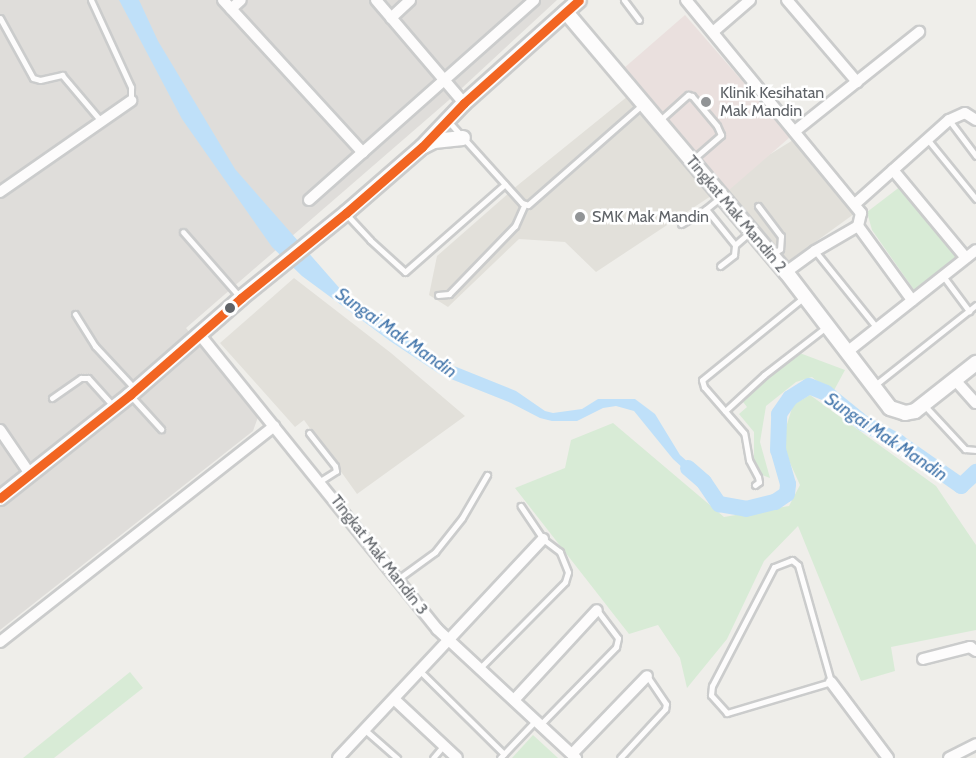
<!DOCTYPE html>
<html>
<head>
<meta charset="utf-8">
<style>
	body { margin:0 }
	#map { position:relative; width:976px; height:758px; overflow:hidden; background:#efeeea; font-family:Cabin,sans-serif }
	div>[style] { position:absolute }
	[style*='--x'] { left:calc(var(--x)*1px); top:calc(var(--y)*1px); width:calc(var(--w)*1px); rotate:calc(var(--a)*1deg) }
	.industrial>* { inset:0; background:#dfddda }
	.education>* { inset:0; background:#e2e0da }
	.medical>* { inset:0; background:#eae0de; transform-origin:0 0 }
	.green>* { inset:0; background:#d8ebd6 }
	.water>* { inset:0; background:#bfe0f9 }
	.river>* { height:16px; margin:-8px; padding:0 8px; transform-origin:8px; border-radius:8px; background:#bfe0f9 }
	.roads { filter:drop-shadow(2px 0 #cbcccc) drop-shadow(-2px 0 #cbcccc) drop-shadow(0 2px #cbcccc) drop-shadow(0 -2px #cbcccc) }
	.service>* { height:5px; margin:-2.5px; padding:0 2.5px; transform-origin:2.5px; border-radius:2.5px; background:#fdfcfc }
	.minor>* { height:10px; margin:-5px; padding:0 5px; transform-origin:5px; border-radius:5px; background:#fdfcfc }
	.tertiary>* { height:14px; margin:-7px; padding:0 7px; transform-origin:7px; border-radius:7px; background:#fdfcfc }
	.bus-1>* { height:9px; margin:-4.5px; padding:0 4.5px; transform-origin:4.5px; border-radius:4.5px; background:#f26522 }
	.dots>* { width:16px; height:16px; translate:-50% -50%; box-sizing:border-box; border:3px solid #fff; border-radius:50% }
	span { translate:-50% -50%; white-space:nowrap; text-align:center; line-height:1.15; -webkit-text-stroke:5px #fff; paint-order:stroke }
	.poi-label { font-size:16px; color:#5f6368 }
	.left { translate:0 -50%; text-align:left }
	.street-label { font-size:16px; color:#5f6368 }
	.water-label { font-size:18px; color:#4174aa; font-style:italic }
</style>
</head>
<body>
<div id="map">
	<div class="industrial">
		<div style="clip-path:polygon(0 0,557px 0,449px 100px,186px 328px,258px 417px,253px 431px,0 630px)"></div>
	</div>
	<div class="education">
		<div style="clip-path:polygon(628px 96px,714px 194px,596px 272px,565px 242px,519px 239px,448px 307px,429px 295px,437px 256px,518px 185px)"></div>
		<div style="clip-path:polygon(793px 140px,854px 214px,789px 261px,722px 184px)"></div>
		<div style="clip-path:polygon(294px 278px,391px 353px,465px 416px,357px 494px,304px 420px,295px 427px,220px 343px)"></div>
	</div>
	<div class="medical">
		<div style="left:685px;top:15px;width:161px;height:83px;rotate:49deg"></div>
	</div>
	<div class="green">
		<div style="clip-path:polygon(901px 186px,957px 256px,914px 290px,872px 230px,867px 212px)"></div>
		<div style="clip-path:polygon(797px 352px,845px 370px,832px 394px,812px 377px,796px 382px,766px 406px,760px 442px,770px 478px,762px 475px,754px 464px,754px 432px,739px 414px,747px 407px,740px 398px)"></div>
		<div style="clip-path:polygon(810px 395px,936px 486px,976px 545px,976px 630px,891px 647px,895px 671px,861px 681px,798px 526px,764px 561px,727px 639px,687px 688px,680px 658px,658px 625px,629px 634px,515px 488px,565px 468px,571px 440px,613px 423px,724px 517px,789px 506px,800px 485px,781px 443px,793px 405px)"></div>
		<div style="clip-path:polygon(130px 672px,143px 688px,54px 758px,23px 758px)"></div>
		<div style="clip-path:polygon(533px 735px,558px 758px,512px 758px)"></div>
	</div>
	<div class="water">
		<div style="clip-path:polygon(119px 0,139px 0,158px 41px,235px 169px,342px 291px,429px 353px,449px 364px,516px 391px,545px 411px,553px 413px,582px 409px,598px 399px,635px 399px,655px 414px,680px 455px,699px 472px,704px 482px,694px 478px,673px 459px,634px 411px,616px 406px,603px 408px,577px 421px,552px 421px,540px 418px,511px 403px,441px 375px,390px 341px,302px 276px,272px 247px,182px 119px)"></div>
	</div>
	<div class="river">
		<div style="--x:688;--y:468;--w:21;--a:41"></div>
		<div style="--x:704;--y:482;--w:27;--a:56"></div>
		<div style="--x:719;--y:504;--w:27;--a:10"></div>
		<div style="--x:746;--y:509;--w:30;--a:-14"></div>
		<div style="--x:775;--y:502;--w:14;--a:-34"></div>
		<div style="--x:787;--y:494;--w:10;--a:-84"></div>
		<div style="--x:788;--y:484;--w:35;--a:-106"></div>
		<div style="--x:778;--y:450;--w:36;--a:-88"></div>
		<div style="--x:779;--y:414;--w:19;--a:-55"></div>
		<div style="--x:790;--y:398;--w:22;--a:-32"></div>
		<div style="--x:809;--y:386;--w:18;--a:22"></div>
		<div style="--x:826;--y:393;--w:48;--a:39"></div>
		<div style="--x:863;--y:423;--w:40;--a:28"></div>
		<div style="--x:898;--y:442;--w:77;--a:34.9"></div>
		<div style="--x:961;--y:486;--w:21;--a:-43"></div>
	</div>
	<div class="roads">
		<div class="service">
			<div style="--x:91;--y:0;--w:96;--a:65.3"></div>
			<div style="--x:131;--y:87;--w:13;--a:90"></div>
			<div style="--x:624;--y:0;--w:25;--a:53"></div>
			<div style="--x:0;--y:18;--w:68;--a:61.2"></div>
			<div style="--x:33;--y:78;--w:7;--a:16"></div>
			<div style="--x:40;--y:80;--w:23;--a:-13"></div>
			<div style="--x:62;--y:75;--w:60;--a:49.7"></div>
			<div style="--x:660;--y:120;--w:38;--a:-42"></div>
			<div style="--x:688;--y:95;--w:4;--a:14"></div>
			<div style="--x:692;--y:96;--w:39;--a:50"></div>
			<div style="--x:717;--y:126;--w:10;--a:66"></div>
			<div style="--x:721;--y:135;--w:37;--a:139"></div>
			<div style="--x:949;--y:120;--w:45;--a:53.1"></div>
			<div style="--x:449;--y:122;--w:109;--a:48"></div>
			<div style="--x:522;--y:203;--w:6;--a:18"></div>
			<div style="--x:528;--y:205;--w:152;--a:-41.3"></div>
			<div style="--x:928;--y:140;--w:76;--a:50.9"></div>
			<div style="--x:758;--y:206;--w:38;--a:53"></div>
			<div style="--x:781;--y:236;--w:13;--a:94"></div>
			<div style="--x:780;--y:249;--w:9;--a:144"></div>
			<div style="--x:706;--y:209;--w:19;--a:-39"></div>
			<div style="--x:347;--y:215;--w:34;--a:47"></div>
			<div style="--x:370;--y:240;--w:47;--a:42.4"></div>
			<div style="--x:405;--y:272;--w:133;--a:-41.3"></div>
			<div style="--x:681;--y:224;--w:29;--a:-31"></div>
			<div style="--x:706;--y:209;--w:46;--a:51.1"></div>
			<div style="--x:183;--y:232;--w:86;--a:48.8"></div>
			<div style="--x:815;--y:251;--w:99;--a:51.2"></div>
			<div style="--x:720;--y:266;--w:18;--a:-38"></div>
			<div style="--x:734;--y:255;--w:10;--a:-84"></div>
			<div style="--x:735;--y:245;--w:20;--a:-41"></div>
			<div style="--x:943;--y:276;--w:44;--a:53.4"></div>
			<div style="--x:438;--y:295;--w:11;--a:-5"></div>
			<div style="--x:449;--y:294;--w:95;--a:-45.9"></div>
			<div style="--x:515;--y:226;--w:24;--a:-66"></div>
			<div style="--x:75;--y:314;--w:38;--a:58"></div>
			<div style="--x:95;--y:346;--w:57;--a:47.1"></div>
			<div style="--x:875;--y:385;--w:129;--a:-38.4"></div>
			<div style="--x:131;--y:396;--w:45;--a:47.7"></div>
			<div style="--x:52;--y:398;--w:35;--a:-35"></div>
			<div style="--x:81;--y:378;--w:7;--a:0"></div>
			<div style="--x:88;--y:378;--w:38;--a:48"></div>
			<div style="--x:925;--y:406;--w:59;--a:47.1"></div>
			<div style="--x:965;--y:449;--w:11;--a:5"></div>
			<div style="--x:725;--y:411;--w:53;--a:-42.7"></div>
			<div style="--x:764;--y:375;--w:78;--a:-37.7"></div>
			<div style="--x:309;--y:433;--w:42;--a:51.8"></div>
			<div style="--x:335;--y:466;--w:5;--a:79"></div>
			<div style="--x:336;--y:471;--w:19;--a:148"></div>
			<div style="--x:755;--y:485;--w:5;--a:-37"></div>
			<div style="--x:759;--y:482;--w:5;--a:-101"></div>
			<div style="--x:758;--y:477;--w:19;--a:-118"></div>
			<div style="--x:749;--y:460;--w:27;--a:-100"></div>
			<div style="--x:744;--y:433;--w:61;--a:-131"></div>
			<div style="--x:704;--y:387;--w:7;--a:-106"></div>
			<div style="--x:702;--y:380;--w:132;--a:-39.1"></div>
			<div style="--x:792;--y:560;--w:8;--a:40"></div>
			<div style="--x:798;--y:565;--w:122;--a:74.2"></div>
			<div style="--x:831;--y:682;--w:109;--a:163.4"></div>
			<div style="--x:727;--y:713;--w:24;--a:-132"></div>
			<div style="--x:711;--y:695;--w:9;--a:-84"></div>
			<div style="--x:712;--y:686;--w:134;--a:-62.5"></div>
			<div style="--x:774;--y:567;--w:19;--a:-21"></div>
			<div style="--x:398;--y:579;--w:46;--a:-36.1"></div>
			<div style="--x:435;--y:552;--w:43;--a:-51.5"></div>
			<div style="--x:462;--y:518;--w:50;--a:-59.8"></div>
			<div style="--x:480;--y:668;--w:121;--a:-45.3"></div>
			<div style="--x:565;--y:582;--w:10;--a:-73"></div>
			<div style="--x:568;--y:572;--w:22;--a:-112"></div>
			<div style="--x:560;--y:552;--w:21;--a:-143"></div>
			<div style="--x:543;--y:539;--w:40;--a:-124"></div>
			<div style="--x:420;--y:671;--w:118;--a:44.7"></div>
			<div style="--x:540;--y:725;--w:109;--a:-45.7"></div>
			<div style="--x:616;--y:647;--w:9;--a:-77"></div>
			<div style="--x:618;--y:638;--w:35;--a:-127"></div>
			<div style="--x:365;--y:730;--w:43;--a:41.2"></div>
			<div style="--x:433;--y:758;--w:16;--a:-50"></div>
			<div style="--x:500;--y:758;--w:52;--a:-46.5"></div>
			<div style="--x:620;--y:758;--w:67;--a:-47.4"></div>
			<div style="--x:665;--y:709;--w:5;--a:-79"></div>
			<div style="--x:666;--y:704;--w:34;--a:-124"></div>
		</div>
		<div class="minor">
			<div style="--x:223;--y:0;--w:207;--a:47.5"></div>
			<div style="--x:376;--y:0;--w:135;--a:49.5"></div>
			<div style="--x:686;--y:0;--w:276;--a:50.6"></div>
			<div style="--x:861;--y:213;--w:13;--a:103"></div>
			<div style="--x:858;--y:226;--w:50;--a:149.8"></div>
			<div style="--x:815;--y:251;--w:36;--a:144"></div>
			<div style="--x:787;--y:0;--w:108;--a:49.5"></div>
			<div style="--x:231;--y:9;--w:13;--a:-42"></div>
			<div style="--x:391;--y:18;--w:26;--a:-43"></div>
			<div style="--x:713;--y:32;--w:49;--a:-40.9"></div>
			<div style="--x:795;--y:131;--w:159;--a:-38.6"></div>
			<div style="--x:893;--y:170;--w:114;--a:50.3"></div>
			<div style="--x:0;--y:192;--w:160;--a:-34.8"></div>
			<div style="--x:309;--y:200;--w:301;--a:-41.6"></div>
			<div style="--x:855;--y:204;--w:126;--a:-41.8"></div>
			<div style="--x:949;--y:120;--w:17;--a:-24"></div>
			<div style="--x:965;--y:113;--w:13;--a:32"></div>
			<div style="--x:858;--y:226;--w:92;--a:53.9"></div>
			<div style="--x:200;--y:335;--w:378;--a:51.1"></div>
			<div style="--x:437;--y:629;--w:190;--a:42.9"></div>
			<div style="--x:847;--y:352;--w:164;--a:-38.3"></div>
			<div style="--x:955;--y:380;--w:31;--a:48"></div>
			<div style="--x:0;--y:430;--w:53;--a:55.7"></div>
			<div style="--x:0;--y:642;--w:349;--a:-38.2"></div>
			<div style="--x:923;--y:659;--w:49;--a:-14.3"></div>
			<div style="--x:970;--y:647;--w:7;--a:34"></div>
			<div style="--x:831;--y:682;--w:95;--a:53.1"></div>
			<div style="--x:394;--y:699;--w:86;--a:43.1"></div>
			<div style="--x:514;--y:700;--w:122;--a:-47.3"></div>
			<div style="--x:572;--y:754;--w:108;--a:-46.1"></div>
			<div style="--x:338;--y:758;--w:300;--a:-46.9"></div>
			<div style="--x:949;--y:758;--w:30;--a:-27"></div>
		</div>
		<div class="tertiary">
			<div style="--x:566;--y:12;--w:341;--a:49.8"></div>
			<div style="--x:786;--y:272;--w:171;--a:52.6"></div>
			<div style="--x:890;--y:408;--w:16;--a:18"></div>
			<div style="--x:905;--y:413;--w:10;--a:-11"></div>
			<div style="--x:915;--y:411;--w:78;--a:-38.2"></div>
			<div style="--x:424;--y:146;--w:11;--a:-27"></div>
			<div style="--x:434;--y:141;--w:29;--a:-6"></div>
			<div style="--x:0;--y:498;--w:166;--a:-38.4"></div>
			<div style="--x:130;--y:395;--w:147;--a:-41.1"></div>
			<div style="--x:241;--y:298;--w:135;--a:-39"></div>
			<div style="--x:346;--y:213;--w:101;--a:-41"></div>
			<div style="--x:422;--y:147;--w:61;--a:-46.3"></div>
			<div style="--x:464;--y:103;--w:154;--a:-41.8"></div>
		</div>
	</div>
	<div class="bus-1">
		<div style="--x:0;--y:498;--w:166;--a:-38.4"></div>
		<div style="--x:130;--y:395;--w:147;--a:-41.1"></div>
		<div style="--x:241;--y:298;--w:135;--a:-39"></div>
		<div style="--x:346;--y:213;--w:101;--a:-41"></div>
		<div style="--x:422;--y:147;--w:61;--a:-46.3"></div>
		<div style="--x:464;--y:103;--w:154;--a:-41.8"></div>
	</div>
	<div class="dots">
		<div style="left:706px;top:102px;background:#919496"></div>
		<div style="left:580px;top:217px;background:#919496"></div>
		<div style="left:230px;top:308px;background:#5f6368"></div>
	</div>
	<div class="poi-label">
		<span class="left" style="left:720px;top:102px">Klinik Kesihatan<br>Mak Mandin</span>
		<span class="left" style="left:592px;top:217px">SMK Mak Mandin</span>
	</div>
	<div class="street-label">
		<span style="left:736px;top:214px;rotate:50deg">Tingkat Mak Mandin 2</span>
		<span style="left:379px;top:555px;rotate:52deg">Tingkat Mak Mandin 3</span>
	</div>
	<div class="water-label">
		<span style="left:396px;top:333px;rotate:35deg">Sungai Mak Mandin</span>
		<span style="left:886px;top:437px;rotate:34deg">Sungai Mak Mandin</span>
	</div>
</div>
</body>
</html>
